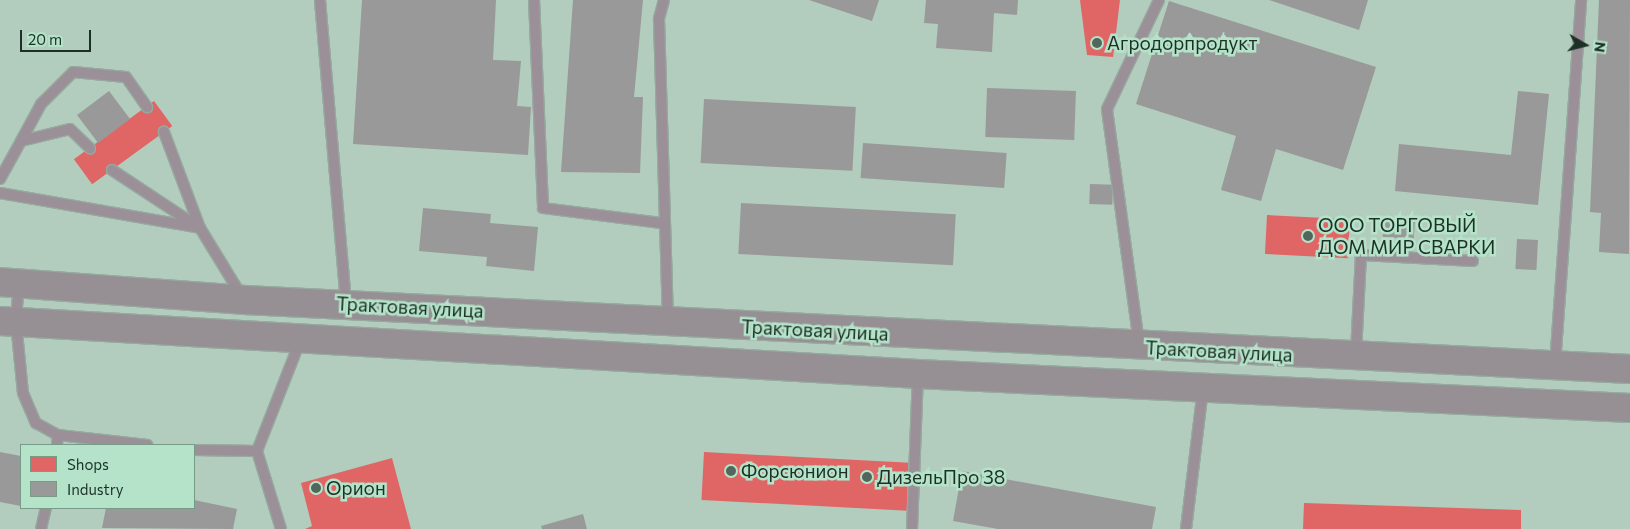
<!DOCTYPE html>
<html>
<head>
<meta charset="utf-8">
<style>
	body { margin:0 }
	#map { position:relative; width:1630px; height:529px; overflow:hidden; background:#b2ccbd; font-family:Commissioner,sans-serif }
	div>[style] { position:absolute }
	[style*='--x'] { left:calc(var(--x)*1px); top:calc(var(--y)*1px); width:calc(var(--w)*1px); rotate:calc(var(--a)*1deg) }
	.shops>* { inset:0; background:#e06666; transform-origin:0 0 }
	.industry>* { inset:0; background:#999; transform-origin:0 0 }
	.roads { filter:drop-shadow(1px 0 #96aaa0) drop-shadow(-1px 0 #96aaa0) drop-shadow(0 1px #96aaa0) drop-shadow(0 -1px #96aaa0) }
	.lane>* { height:10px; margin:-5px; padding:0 5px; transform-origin:5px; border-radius:5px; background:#9c9098 }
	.primary>* { height:28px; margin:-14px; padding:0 14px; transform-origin:14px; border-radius:14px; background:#969095 }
	.dots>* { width:14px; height:14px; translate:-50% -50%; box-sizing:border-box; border:2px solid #b4e3c9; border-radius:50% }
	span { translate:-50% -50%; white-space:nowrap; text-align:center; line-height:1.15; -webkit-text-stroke:5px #b4e3c9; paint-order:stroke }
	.poi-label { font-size:19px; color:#1d3026 }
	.left { translate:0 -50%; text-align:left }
	.street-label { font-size:19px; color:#1d3026 }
	.legend { position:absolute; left:20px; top:444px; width:175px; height:65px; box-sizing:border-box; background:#b4e3c9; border:1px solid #789b88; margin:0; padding:6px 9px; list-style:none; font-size:15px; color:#1d3026 }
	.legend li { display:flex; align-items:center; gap:10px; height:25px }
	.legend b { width:25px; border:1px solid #789b88 }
	.north { position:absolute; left:1560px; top:20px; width:50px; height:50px; -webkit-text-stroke:4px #b4e3c9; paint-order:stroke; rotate:98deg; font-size:14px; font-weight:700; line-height:20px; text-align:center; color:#1d3026 }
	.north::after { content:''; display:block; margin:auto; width:18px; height:22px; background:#1d3026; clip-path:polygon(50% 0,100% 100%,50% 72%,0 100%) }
	.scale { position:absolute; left:20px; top:30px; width:71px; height:22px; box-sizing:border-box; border:2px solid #1d3026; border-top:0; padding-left:6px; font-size:15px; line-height:18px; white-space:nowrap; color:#1d3026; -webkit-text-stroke:4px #b4e3c9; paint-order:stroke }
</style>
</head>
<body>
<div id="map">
	<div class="shops">
		<div style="clip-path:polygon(1080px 0,1120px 0,1113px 57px,1087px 55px)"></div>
		<div style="left:154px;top:101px;width:31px;height:99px;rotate:54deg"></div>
		<div style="left:1267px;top:215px;width:83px;height:39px;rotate:3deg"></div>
		<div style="left:704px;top:452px;width:206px;height:48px;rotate:3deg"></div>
		<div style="clip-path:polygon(392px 458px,411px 529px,305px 529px,312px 526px,301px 483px)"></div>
		<div style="clip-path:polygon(1304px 503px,1521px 510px,1521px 529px,1303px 529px)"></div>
	</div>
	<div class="industry">
		<div style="clip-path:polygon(362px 0,496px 0,493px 60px,521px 61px,517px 106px,531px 107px,528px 155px,353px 144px)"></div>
		<div style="clip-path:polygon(573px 0,643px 0,634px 97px,643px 97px,640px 173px,561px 172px)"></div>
		<div style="clip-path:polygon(809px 0,879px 0,872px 21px)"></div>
		<div style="clip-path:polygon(926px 0,1018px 0,1017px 15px,994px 13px,992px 52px,936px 48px,938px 24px,924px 23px)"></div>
		<div style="clip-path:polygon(1269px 0,1368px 0,1359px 30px)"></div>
		<div style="clip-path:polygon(1599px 0,1630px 0,1629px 254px,1599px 252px,1601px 213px,1590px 212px)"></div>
		<div style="clip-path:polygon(1169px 1px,1376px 67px,1343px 170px,1276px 149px,1261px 201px,1221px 190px,1236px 136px,1136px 104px)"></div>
		<div style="left:987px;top:88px;width:89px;height:49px;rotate:2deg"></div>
		<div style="left:109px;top:91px;width:35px;height:40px;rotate:53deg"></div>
		<div style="clip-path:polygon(1518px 91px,1549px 94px,1538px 205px,1395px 191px,1399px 144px,1511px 155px)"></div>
		<div style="left:704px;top:99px;width:152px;height:64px;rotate:3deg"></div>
		<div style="left:863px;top:143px;width:144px;height:35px;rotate:4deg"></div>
		<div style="left:1090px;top:184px;width:23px;height:20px;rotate:2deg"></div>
		<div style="left:741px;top:203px;width:215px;height:51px;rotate:3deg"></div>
		<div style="clip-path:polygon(423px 208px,491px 214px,490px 223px,538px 227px,534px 271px,486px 266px,487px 257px,419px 251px)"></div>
		<div style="left:1384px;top:219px;width:31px;height:18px;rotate:4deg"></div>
		<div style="left:1517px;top:239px;width:21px;height:30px;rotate:3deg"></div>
		<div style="clip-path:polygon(0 452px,21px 456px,21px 506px,0 502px)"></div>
		<div style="clip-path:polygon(962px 471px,1156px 507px,1152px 529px,998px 529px,953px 521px)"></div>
		<div style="clip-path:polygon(194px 500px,237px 509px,233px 529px,102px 528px,106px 508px,194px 508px)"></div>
		<div style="clip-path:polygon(583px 514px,587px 529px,542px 529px,541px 526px)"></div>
	</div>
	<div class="roads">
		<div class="lane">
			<div style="--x:320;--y:0;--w:305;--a:85.1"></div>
			<div style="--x:534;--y:0;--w:208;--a:87.5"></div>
			<div style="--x:543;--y:208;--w:120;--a:7.2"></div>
			<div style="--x:664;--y:0;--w:20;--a:105"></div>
			<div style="--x:659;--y:19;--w:302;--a:88.3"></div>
			<div style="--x:21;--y:141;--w:42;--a:-61.6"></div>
			<div style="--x:41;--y:104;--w:45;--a:-45"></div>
			<div style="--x:73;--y:72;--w:53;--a:5.4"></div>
			<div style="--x:126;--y:77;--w:37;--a:55"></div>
			<div style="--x:112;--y:170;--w:105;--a:33.4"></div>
			<div style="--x:200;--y:228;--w:103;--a:-110.6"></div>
			<div style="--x:0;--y:179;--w:43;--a:-61.1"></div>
			<div style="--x:21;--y:141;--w:50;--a:-13.8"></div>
			<div style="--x:70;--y:129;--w:28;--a:44"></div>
			<div style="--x:0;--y:193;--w:203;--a:9.9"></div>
			<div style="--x:200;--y:228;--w:79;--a:58.5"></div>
			<div style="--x:19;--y:284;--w:38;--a:95"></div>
			<div style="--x:16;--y:322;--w:71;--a:84.4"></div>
			<div style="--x:23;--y:393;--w:33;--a:67"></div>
			<div style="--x:36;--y:423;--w:25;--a:29"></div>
			<div style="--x:58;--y:435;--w:10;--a:96"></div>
			<div style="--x:1139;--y:343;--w:236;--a:-97.8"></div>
			<div style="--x:1107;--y:109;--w:121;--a:-64.5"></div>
			<div style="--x:1356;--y:353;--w:98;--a:-87.1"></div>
			<div style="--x:1361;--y:255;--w:112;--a:3.1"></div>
			<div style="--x:1555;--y:365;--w:366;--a:-85.9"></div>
			<div style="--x:58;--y:435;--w:90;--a:6.4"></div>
			<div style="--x:194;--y:450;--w:63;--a:0.9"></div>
			<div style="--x:41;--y:529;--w:22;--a:-77"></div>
			<div style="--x:281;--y:529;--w:82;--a:-107.1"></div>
			<div style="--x:257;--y:451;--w:118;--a:-68.6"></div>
			<div style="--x:912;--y:529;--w:154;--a:-87.8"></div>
			<div style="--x:1186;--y:529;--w:141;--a:-83.1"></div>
		</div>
		<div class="primary">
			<div style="--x:0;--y:282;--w:246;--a:4.2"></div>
			<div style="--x:245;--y:300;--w:1387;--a:2.85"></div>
			<div style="--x:0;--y:321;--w:920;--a:3.3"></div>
			<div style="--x:918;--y:374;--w:713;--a:2.73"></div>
		</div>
	</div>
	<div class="dots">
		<div style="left:1097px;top:43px;background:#51675b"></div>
		<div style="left:1308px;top:236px;background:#51675b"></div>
		<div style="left:731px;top:471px;background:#51675b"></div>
		<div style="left:867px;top:477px;background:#51675b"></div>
		<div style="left:316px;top:488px;background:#51675b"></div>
	</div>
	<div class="poi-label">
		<span class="left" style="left:1107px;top:43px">Агродорпродукт</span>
		<span class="left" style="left:1318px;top:236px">ООО ТОРГОВЫЙ<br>ДОМ МИР СВАРКИ</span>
		<span class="left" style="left:741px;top:471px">Форсюнион</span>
		<span class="left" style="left:877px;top:477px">ДизельПро 38</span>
		<span class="left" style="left:326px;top:488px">Орион</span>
	</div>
	<div class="street-label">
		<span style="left:410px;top:307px;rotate:3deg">Трактовая улица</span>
		<span style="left:815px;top:330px;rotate:3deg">Трактовая улица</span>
		<span style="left:1219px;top:351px;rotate:3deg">Трактовая улица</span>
	</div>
	<ul class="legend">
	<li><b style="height:14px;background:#e06666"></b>Shops</li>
	<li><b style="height:14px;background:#999"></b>Industry</li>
	</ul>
	<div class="north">N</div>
	<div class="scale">20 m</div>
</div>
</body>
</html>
